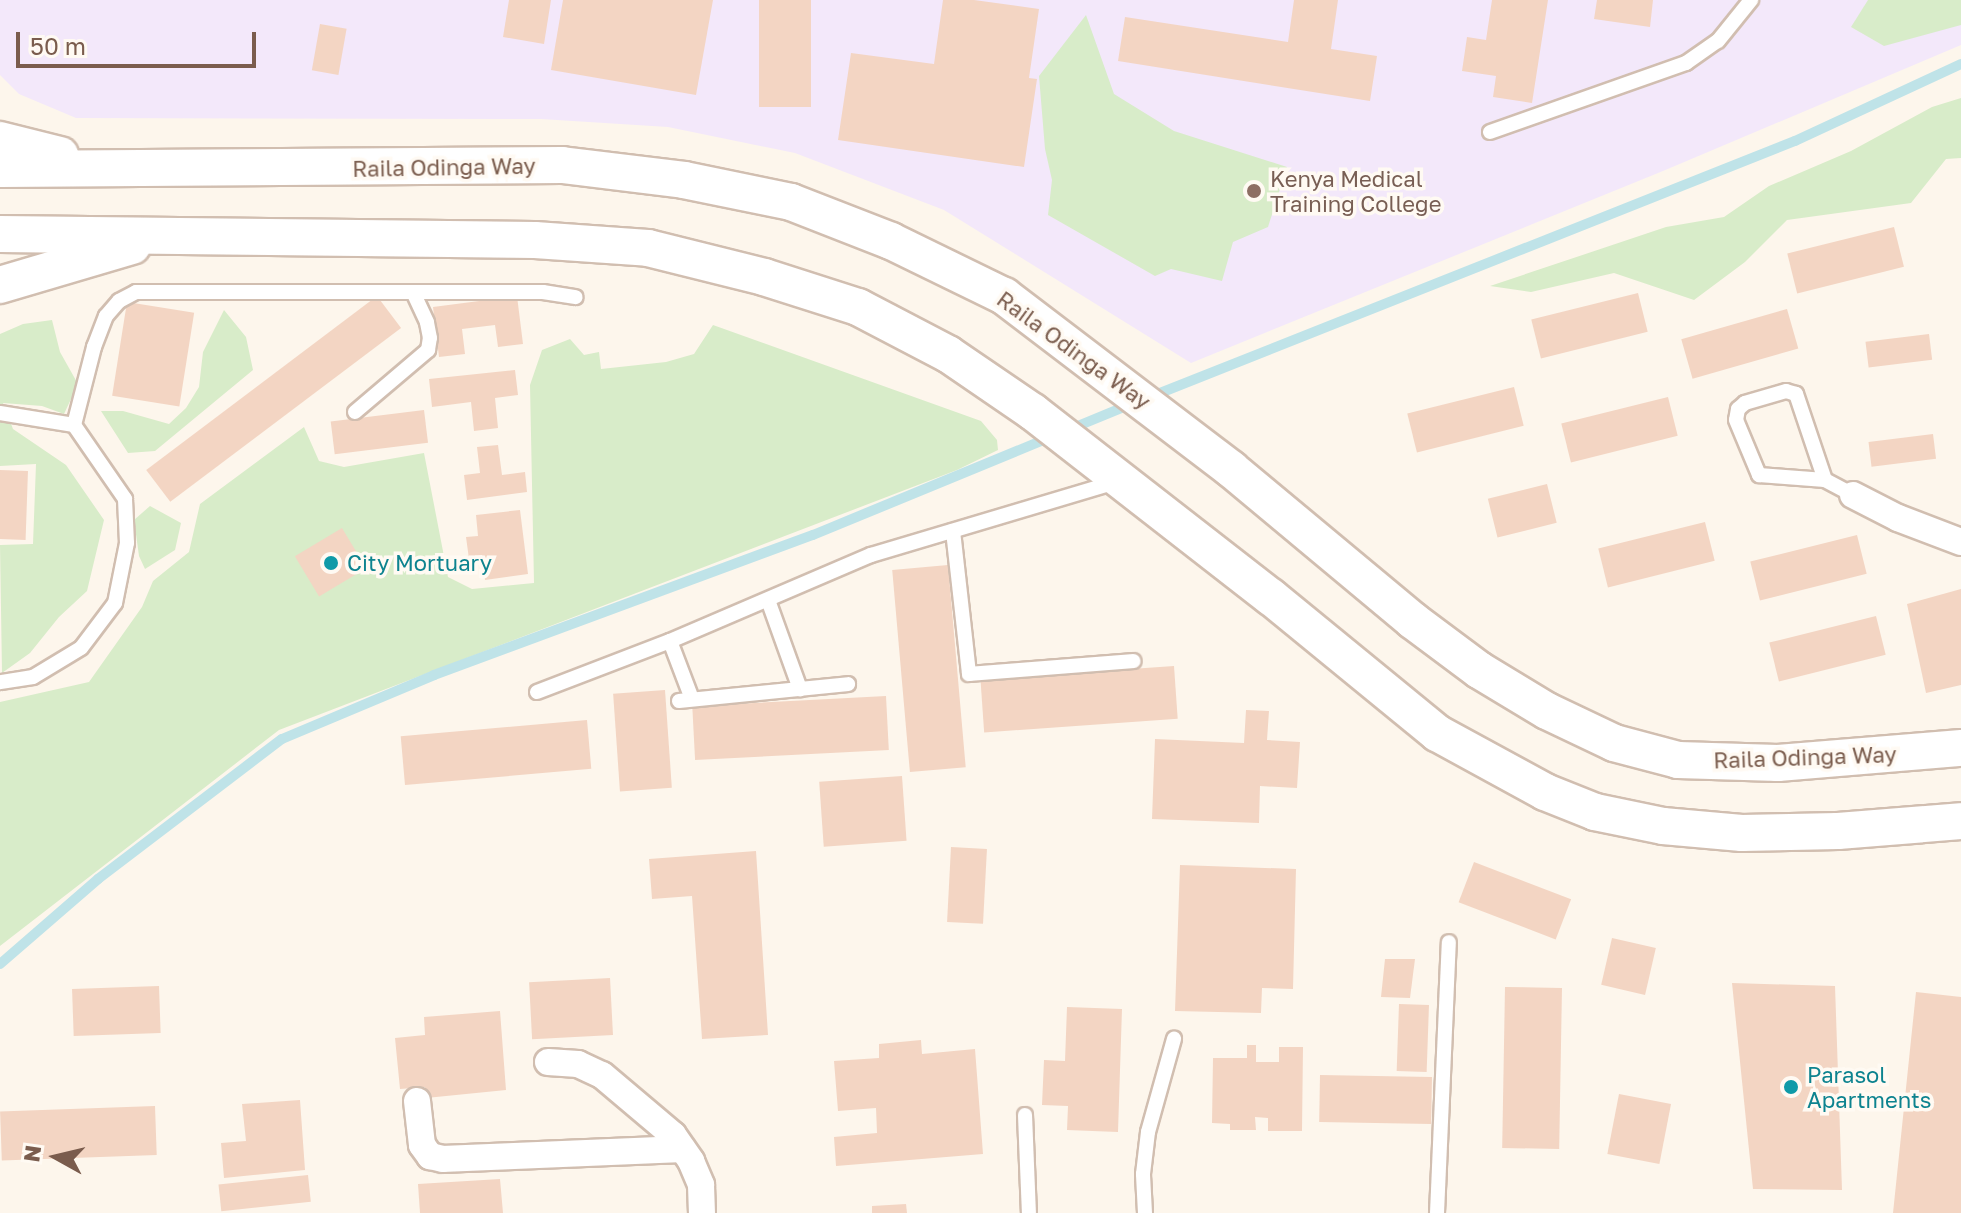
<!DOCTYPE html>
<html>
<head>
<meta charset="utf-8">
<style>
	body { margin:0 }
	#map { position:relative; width:1961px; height:1213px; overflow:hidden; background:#fdf6ec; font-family:"Golos Text",sans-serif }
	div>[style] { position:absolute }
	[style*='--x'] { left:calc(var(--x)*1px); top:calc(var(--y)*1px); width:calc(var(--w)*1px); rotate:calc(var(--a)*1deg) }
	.education>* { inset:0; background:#f3e8fa }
	.green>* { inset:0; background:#d8ecc9 }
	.stream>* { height:10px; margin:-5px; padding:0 5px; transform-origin:5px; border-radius:5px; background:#bfe3e8 }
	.building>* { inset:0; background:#f3d5c3; transform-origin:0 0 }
	.roads { filter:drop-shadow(2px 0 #d1beb0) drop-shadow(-2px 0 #d1beb0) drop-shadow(0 2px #d1beb0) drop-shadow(0 -2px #d1beb0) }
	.lane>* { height:14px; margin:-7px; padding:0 7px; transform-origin:7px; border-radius:7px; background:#fff }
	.street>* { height:26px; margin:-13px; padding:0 13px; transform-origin:13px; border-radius:13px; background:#fff }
	.secondary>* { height:36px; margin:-18px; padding:0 18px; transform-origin:18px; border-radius:18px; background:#fff }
	.dots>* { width:22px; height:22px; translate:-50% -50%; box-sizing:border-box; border:4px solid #fffaf3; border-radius:50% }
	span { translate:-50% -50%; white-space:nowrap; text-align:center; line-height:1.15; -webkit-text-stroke:7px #fffaf3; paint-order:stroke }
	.street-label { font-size:22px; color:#7a5c4d }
	.education-label { font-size:22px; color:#785e54 }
	.left { translate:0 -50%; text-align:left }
	.culture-label { font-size:22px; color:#0d838f }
	.north { position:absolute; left:16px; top:1117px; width:80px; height:80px; -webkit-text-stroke:6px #fffaf3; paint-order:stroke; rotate:278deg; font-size:22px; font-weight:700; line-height:32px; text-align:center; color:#7a5c4d }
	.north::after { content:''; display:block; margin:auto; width:28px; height:36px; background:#7a5c4d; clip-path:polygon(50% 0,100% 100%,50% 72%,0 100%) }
	.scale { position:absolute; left:16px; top:32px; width:240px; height:36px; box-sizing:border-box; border:4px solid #7a5c4d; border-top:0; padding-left:10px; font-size:24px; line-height:28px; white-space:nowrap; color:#7a5c4d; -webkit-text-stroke:6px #fffaf3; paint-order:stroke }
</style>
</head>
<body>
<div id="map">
	<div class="education">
		<div style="clip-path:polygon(0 0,1961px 0,1961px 45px,1663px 171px,1191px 363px,944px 210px,795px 153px,668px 127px,541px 119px,76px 118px,19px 94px,0 75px)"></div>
	</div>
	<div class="green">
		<div style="clip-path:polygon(1868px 0,1961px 0,1961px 25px,1884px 46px,1851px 27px)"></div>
		<div style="clip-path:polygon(1086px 15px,1114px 94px,1174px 131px,1287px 167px,1268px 227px,1233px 242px,1222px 281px,1171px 269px,1155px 276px,1048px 215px,1052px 180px,1045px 149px,1039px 76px)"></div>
		<div style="clip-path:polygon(1961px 98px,1961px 158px,1946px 159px,1911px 203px,1787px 220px,1745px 262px,1694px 300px,1614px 273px,1531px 292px,1490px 286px,1666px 227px,1724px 217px,1769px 186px,1851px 151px,1932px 107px)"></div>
		<div style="clip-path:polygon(224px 310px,246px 337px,253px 370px,155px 451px,128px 453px,101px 411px,123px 411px,169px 424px,186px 408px,199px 387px,203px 352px)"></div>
		<div style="clip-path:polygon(52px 320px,60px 352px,78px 384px,64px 414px,42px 406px,3px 403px,13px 429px,66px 465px,104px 520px,87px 591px,59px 617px,30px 653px,2px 673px,0 545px,33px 544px,36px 464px,0 466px,0 334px,23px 324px)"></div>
		<div style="clip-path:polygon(713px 325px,981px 421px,997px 440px,998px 450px,957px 470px,279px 730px,0 946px,0 702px,89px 682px,142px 607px,153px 581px,189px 552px,200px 504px,304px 427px,319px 461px,344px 467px,424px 453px,448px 577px,472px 589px,534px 583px,530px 385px,542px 350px,570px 339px,584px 355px,599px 352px,601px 369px,666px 362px,694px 354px)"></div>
		<div style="clip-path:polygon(150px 506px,181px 523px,175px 550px,145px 569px,139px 556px,134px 520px)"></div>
	</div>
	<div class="stream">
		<div style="--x:1150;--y:397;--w:694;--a:-21.65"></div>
		<div style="--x:1795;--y:141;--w:183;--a:-24.9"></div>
		<div style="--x:1068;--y:430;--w:68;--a:-22.4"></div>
		<div style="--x:0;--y:964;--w:130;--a:-40.9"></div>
		<div style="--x:98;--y:879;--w:231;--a:-37.3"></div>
		<div style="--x:282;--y:739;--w:165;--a:-22.8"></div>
		<div style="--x:434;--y:675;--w:404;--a:-20.3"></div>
		<div style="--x:813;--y:535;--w:260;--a:-22.4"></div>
	</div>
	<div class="building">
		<div style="clip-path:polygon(509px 0,551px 0,544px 44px,503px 37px)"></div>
		<div style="clip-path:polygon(563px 0,713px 0,696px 95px,551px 70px)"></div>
		<div style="left:759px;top:0;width:52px;height:107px"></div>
		<div style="clip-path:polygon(943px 0,974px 0,1039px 9px,1029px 78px,1037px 79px,1024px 167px,838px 140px,851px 53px,934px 64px)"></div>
		<div style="clip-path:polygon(1294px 0,1338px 0,1331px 49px,1377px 56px,1370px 101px,1118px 61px,1125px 17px,1288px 42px)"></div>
		<div style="clip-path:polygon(1492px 0,1548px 0,1532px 103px,1493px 97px,1496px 76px,1462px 71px,1467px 37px,1486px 40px)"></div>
		<div style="clip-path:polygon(1597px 0,1653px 0,1650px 27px,1594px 19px)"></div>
		<div style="left:320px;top:24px;width:27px;height:47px;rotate:10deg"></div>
		<div style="left:1894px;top:227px;width:41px;height:110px;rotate:76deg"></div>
		<div style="left:1638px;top:293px;width:40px;height:110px;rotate:76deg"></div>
		<div style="left:377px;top:296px;width:40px;height:289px;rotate:53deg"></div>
		<div style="clip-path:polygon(517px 296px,523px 344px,498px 347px,495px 325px,462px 329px,465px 354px,439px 357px,433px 307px)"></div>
		<div style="left:127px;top:302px;width:68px;height:95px;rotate:9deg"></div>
		<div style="left:1787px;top:309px;width:41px;height:110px;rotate:74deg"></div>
		<div style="left:1929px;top:334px;width:26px;height:64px;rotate:83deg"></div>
		<div style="clip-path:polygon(515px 370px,518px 395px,495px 398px,498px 428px,474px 431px,471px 402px,432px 407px,429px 379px)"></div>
		<div style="left:1514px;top:387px;width:40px;height:110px;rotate:76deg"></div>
		<div style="left:1668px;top:397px;width:40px;height:110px;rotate:76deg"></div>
		<div style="left:424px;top:410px;width:33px;height:94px;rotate:83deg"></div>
		<div style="left:1933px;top:434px;width:25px;height:65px;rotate:83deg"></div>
		<div style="clip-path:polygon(498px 445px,502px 475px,525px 472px,527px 492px,467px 500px,464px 475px,480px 473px,477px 447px)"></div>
		<div style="left:0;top:470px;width:28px;height:69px;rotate:2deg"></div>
		<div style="left:1547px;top:484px;width:40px;height:61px;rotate:76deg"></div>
		<div style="clip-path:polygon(520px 510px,528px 574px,485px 580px,483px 557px,469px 559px,466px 537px,478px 536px,476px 515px)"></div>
		<div style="left:1705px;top:522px;width:40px;height:110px;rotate:76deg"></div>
		<div style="left:342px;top:528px;width:47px;height:55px;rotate:59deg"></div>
		<div style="left:1857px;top:535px;width:40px;height:110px;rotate:76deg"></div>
		<div style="left:948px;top:565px;width:203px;height:56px;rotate:85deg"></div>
		<div style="clip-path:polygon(1961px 589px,1961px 685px,1926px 693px,1907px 604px)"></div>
		<div style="left:1876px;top:616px;width:40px;height:110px;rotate:76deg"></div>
		<div style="left:1174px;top:666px;width:53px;height:194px;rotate:86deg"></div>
		<div style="left:665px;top:690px;width:98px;height:52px;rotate:86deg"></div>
		<div style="left:886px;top:696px;width:54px;height:194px;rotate:87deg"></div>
		<div style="clip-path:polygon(1246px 710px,1269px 711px,1267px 740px,1300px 742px,1297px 788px,1260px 786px,1259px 823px,1152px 819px,1155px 739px,1244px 743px)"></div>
		<div style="left:587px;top:720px;width:49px;height:187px;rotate:85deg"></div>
		<div style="left:902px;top:776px;width:65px;height:83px;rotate:86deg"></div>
		<div style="left:951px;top:847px;width:36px;height:75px;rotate:3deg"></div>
		<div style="clip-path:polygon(756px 851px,768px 1035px,702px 1039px,692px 896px,652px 899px,649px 859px)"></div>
		<div style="left:1474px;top:862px;width:104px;height:43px;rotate:21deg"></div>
		<div style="clip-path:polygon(1180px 865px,1296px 869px,1293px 989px,1262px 988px,1261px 1013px,1175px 1011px)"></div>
		<div style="left:1612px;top:938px;width:45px;height:48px;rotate:13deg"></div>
		<div style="clip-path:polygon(1385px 959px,1415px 959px,1410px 998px,1381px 997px)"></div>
		<div style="left:610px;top:978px;width:57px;height:81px;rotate:87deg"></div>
		<div style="clip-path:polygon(1732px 983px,1835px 986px,1842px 1190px,1753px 1189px)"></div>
		<div style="left:159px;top:986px;width:47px;height:87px;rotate:88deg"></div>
		<div style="left:1505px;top:987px;width:57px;height:161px;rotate:1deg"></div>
		<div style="clip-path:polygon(1916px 992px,1961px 997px,1961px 1213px,1893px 1213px)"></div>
		<div style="left:1399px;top:1004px;width:30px;height:67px;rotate:2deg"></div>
		<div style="clip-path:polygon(1067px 1007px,1122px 1009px,1118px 1132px,1067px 1130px,1068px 1106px,1042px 1105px,1044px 1060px,1065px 1061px)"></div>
		<div style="clip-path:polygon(500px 1011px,506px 1090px,426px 1098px,425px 1087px,400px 1089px,395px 1038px,425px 1035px,424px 1017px)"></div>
		<div style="clip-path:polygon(921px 1040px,922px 1054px,975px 1049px,983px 1154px,836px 1166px,834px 1137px,877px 1133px,876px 1108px,838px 1111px,834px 1061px,879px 1058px,879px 1044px)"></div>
		<div style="clip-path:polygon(1247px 1045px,1256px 1045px,1256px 1062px,1279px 1062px,1279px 1047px,1303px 1047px,1302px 1131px,1268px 1131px,1268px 1118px,1255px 1117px,1256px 1130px,1230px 1130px,1230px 1124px,1212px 1123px,1213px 1058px,1247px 1058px)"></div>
		<div style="left:1320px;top:1075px;width:112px;height:47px;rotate:1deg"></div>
		<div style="left:1619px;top:1094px;width:53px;height:61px;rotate:11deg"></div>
		<div style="clip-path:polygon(300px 1100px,305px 1170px,224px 1178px,221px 1143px,246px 1141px,242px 1104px)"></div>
		<div style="left:155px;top:1106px;width:49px;height:155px;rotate:88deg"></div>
		<div style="left:308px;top:1175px;width:27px;height:90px;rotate:84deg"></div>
		<div style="clip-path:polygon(500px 1179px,503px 1213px,420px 1213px,418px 1184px)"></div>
		<div style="clip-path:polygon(906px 1204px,907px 1213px,872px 1213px,872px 1206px)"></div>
	</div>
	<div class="roads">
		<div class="lane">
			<div style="--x:1490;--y:132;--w:208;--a:-19.4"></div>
			<div style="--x:1686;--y:63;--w:39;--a:-35"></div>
			<div style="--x:1718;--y:41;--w:53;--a:-51.2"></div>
			<div style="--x:355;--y:412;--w:96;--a:-40.3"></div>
			<div style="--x:428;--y:350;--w:12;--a:-81"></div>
			<div style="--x:430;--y:338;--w:16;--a:-101"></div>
			<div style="--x:427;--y:322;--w:33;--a:-115"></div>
			<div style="--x:0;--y:413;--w:75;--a:9.2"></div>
			<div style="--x:74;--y:425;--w:90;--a:55.4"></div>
			<div style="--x:125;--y:499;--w:44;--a:87.4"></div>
			<div style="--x:127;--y:543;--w:61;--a:101.3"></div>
			<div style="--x:115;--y:603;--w:56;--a:127.1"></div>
			<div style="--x:81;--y:648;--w:56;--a:148.9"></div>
			<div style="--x:33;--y:677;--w:33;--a:171"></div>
			<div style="--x:74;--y:425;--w:81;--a:-75.6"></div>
			<div style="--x:94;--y:347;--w:33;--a:-69"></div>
			<div style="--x:106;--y:316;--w:20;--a:-49"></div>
			<div style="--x:119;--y:301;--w:19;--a:-28"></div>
			<div style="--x:136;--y:292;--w:407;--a:0"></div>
			<div style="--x:543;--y:292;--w:33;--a:9"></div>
			<div style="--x:1825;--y:480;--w:91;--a:-108.6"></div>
			<div style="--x:1796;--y:394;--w:10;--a:-163"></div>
			<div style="--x:1786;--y:391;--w:43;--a:163.7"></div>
			<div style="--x:1745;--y:403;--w:9;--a:139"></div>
			<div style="--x:1738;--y:409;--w:11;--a:100"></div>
			<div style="--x:1736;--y:420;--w:60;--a:67.3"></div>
			<div style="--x:1759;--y:475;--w:66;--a:4.3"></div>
			<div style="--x:1825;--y:480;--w:32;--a:28"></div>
			<div style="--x:953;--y:531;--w:144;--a:83.6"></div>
			<div style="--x:969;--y:674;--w:165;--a:-4.5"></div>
			<div style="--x:768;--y:600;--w:95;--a:70.2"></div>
			<div style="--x:670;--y:641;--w:62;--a:69.2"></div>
			<div style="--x:537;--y:692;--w:142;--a:-21"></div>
			<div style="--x:670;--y:641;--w:219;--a:-23.2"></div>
			<div style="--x:871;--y:555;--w:259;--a:-16.6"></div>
			<div style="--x:679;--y:701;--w:170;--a:-5.7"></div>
			<div style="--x:1025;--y:1115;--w:98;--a:87.7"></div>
			<div style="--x:1145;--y:1213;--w:39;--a:-93"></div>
			<div style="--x:1143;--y:1174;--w:42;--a:-83.2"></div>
			<div style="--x:1148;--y:1132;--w:97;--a:-74.4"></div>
			<div style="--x:1437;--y:1213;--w:271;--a:-87.5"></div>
		</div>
		<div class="street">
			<div style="--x:1853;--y:495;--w:51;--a:27.1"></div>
			<div style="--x:1898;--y:518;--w:67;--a:20.9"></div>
			<div style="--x:548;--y:1062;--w:30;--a:4"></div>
			<div style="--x:578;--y:1064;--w:26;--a:25"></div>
			<div style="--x:602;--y:1075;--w:93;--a:40.2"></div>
			<div style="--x:673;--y:1135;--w:32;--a:55"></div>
			<div style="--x:691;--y:1161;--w:26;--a:67"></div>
			<div style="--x:701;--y:1185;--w:28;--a:88"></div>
			<div style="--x:417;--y:1101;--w:44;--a:83.5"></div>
			<div style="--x:422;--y:1145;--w:14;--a:54"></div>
			<div style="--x:430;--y:1156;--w:13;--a:13"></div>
			<div style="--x:443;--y:1159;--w:239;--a:-2.4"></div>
		</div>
		<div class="secondary">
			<div style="--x:0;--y:140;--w:62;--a:14"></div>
			<div style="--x:0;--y:169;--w:562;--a:-0.41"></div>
			<div style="--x:562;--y:165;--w:123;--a:7"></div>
			<div style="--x:684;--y:180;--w:109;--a:11.6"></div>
			<div style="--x:791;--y:202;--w:107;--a:21.3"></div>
			<div style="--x:891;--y:241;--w:126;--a:26"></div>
			<div style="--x:1004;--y:296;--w:285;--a:37.3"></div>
			<div style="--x:1231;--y:469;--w:236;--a:39.8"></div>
			<div style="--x:1412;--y:620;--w:84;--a:36.7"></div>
			<div style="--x:1479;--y:670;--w:79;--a:31.1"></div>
			<div style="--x:1547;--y:711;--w:74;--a:25.5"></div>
			<div style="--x:1614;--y:743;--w:66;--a:14.9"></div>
			<div style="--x:1678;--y:760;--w:100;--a:1.7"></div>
			<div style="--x:1778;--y:763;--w:184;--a:-4.7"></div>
			<div style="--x:0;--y:234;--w:535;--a:0.64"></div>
			<div style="--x:535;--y:240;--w:113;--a:4"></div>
			<div style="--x:648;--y:248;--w:120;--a:14"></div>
			<div style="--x:764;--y:277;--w:99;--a:17.7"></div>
			<div style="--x:858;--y:307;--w:102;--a:27.6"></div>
			<div style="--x:948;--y:354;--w:103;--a:34.3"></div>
			<div style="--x:1033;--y:412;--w:301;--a:37.9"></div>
			<div style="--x:1271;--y:597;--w:215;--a:39.3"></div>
			<div style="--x:1437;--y:733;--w:123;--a:28.6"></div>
			<div style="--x:1545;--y:792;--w:54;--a:21.8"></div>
			<div style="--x:1595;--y:812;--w:69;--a:11.6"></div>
			<div style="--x:1663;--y:826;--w:79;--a:5.1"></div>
			<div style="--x:1742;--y:833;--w:96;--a:-1.2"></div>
			<div style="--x:1838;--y:831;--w:123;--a:-4.6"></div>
			<div style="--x:0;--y:285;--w:138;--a:-16.5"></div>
		</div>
	</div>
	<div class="dots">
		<div style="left:1254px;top:191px;background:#8d6e63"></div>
		<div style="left:331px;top:563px;background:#0f9aa8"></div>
		<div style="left:1791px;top:1087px;background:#0f9aa8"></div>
	</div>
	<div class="street-label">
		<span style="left:444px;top:167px;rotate:-1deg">Raila Odinga Way</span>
		<span style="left:1074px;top:350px;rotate:36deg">Raila Odinga Way</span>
		<span style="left:1805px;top:757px;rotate:-2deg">Raila Odinga Way</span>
	</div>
	<div class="education-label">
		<span class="left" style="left:1270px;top:191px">Kenya Medical<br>Training College</span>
	</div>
	<div class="culture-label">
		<span class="left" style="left:347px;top:563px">City Mortuary</span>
		<span class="left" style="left:1807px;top:1087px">Parasol<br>Apartments</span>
	</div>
	<div class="north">N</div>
	<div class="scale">50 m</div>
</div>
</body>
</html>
